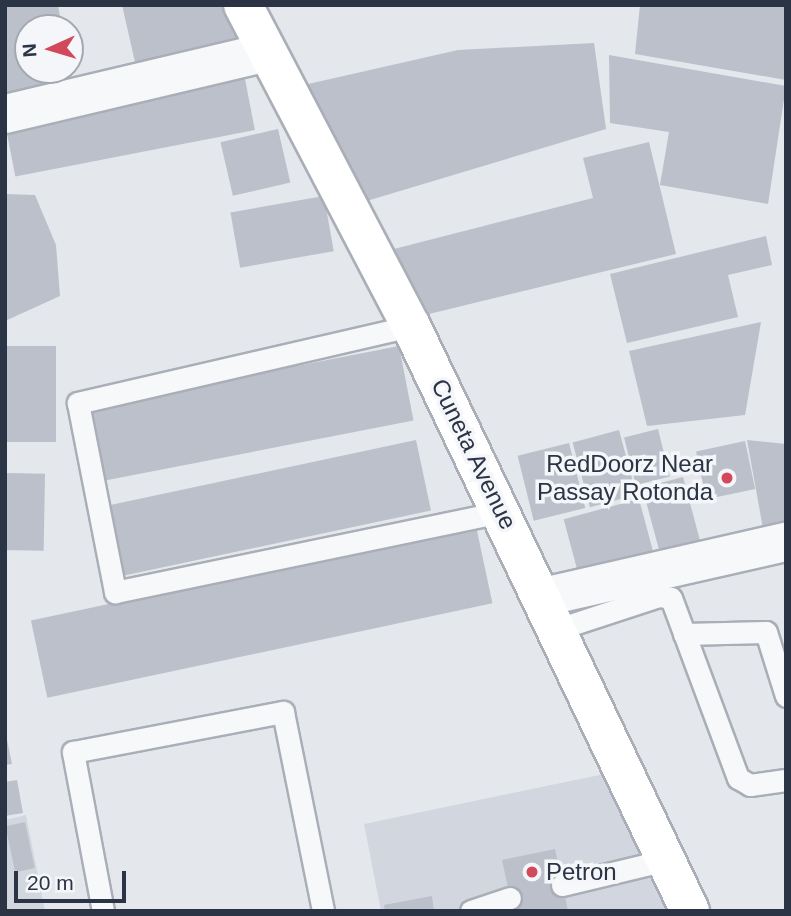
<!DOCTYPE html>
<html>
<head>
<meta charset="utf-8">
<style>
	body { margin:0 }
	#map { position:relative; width:791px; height:916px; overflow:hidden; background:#e4e7ec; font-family:Helvetica,sans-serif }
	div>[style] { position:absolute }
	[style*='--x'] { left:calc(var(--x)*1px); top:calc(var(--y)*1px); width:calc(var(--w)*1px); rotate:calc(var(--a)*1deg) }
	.built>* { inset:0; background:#d2d6de }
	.building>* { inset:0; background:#bbc0ca; transform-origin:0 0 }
	.roads { filter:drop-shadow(2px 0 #a9aeb7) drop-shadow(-2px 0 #a9aeb7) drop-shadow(0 2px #a9aeb7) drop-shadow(0 -2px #a9aeb7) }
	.lane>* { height:21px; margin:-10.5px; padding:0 10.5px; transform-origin:10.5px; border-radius:10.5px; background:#f7f8fa }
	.street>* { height:38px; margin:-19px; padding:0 19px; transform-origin:19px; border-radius:19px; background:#f7f8fa }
	.secondary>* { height:38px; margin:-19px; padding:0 19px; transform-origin:19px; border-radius:19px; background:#fff }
	.dots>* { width:19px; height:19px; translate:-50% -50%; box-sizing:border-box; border:4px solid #f4f6f9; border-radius:50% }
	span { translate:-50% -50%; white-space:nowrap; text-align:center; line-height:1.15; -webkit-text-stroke:7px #f4f6f9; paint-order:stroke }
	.street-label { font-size:24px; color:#2b3445 }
	.poi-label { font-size:24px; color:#2b3445 }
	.right { translate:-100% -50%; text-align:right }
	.left { translate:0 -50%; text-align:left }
	.frame { position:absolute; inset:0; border:7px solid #2b3445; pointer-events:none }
	.north { position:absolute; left:14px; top:14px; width:70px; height:70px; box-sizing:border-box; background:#f4f6f9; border:2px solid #a4a8b1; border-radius:50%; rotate:266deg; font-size:19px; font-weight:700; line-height:28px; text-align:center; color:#2b3445 }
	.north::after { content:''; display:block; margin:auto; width:24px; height:32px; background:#d1495b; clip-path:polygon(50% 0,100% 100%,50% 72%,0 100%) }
	.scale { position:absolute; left:14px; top:871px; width:112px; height:32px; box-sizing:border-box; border:4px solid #2b3445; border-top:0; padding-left:9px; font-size:21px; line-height:24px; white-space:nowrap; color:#2b3445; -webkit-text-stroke:5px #f4f6f9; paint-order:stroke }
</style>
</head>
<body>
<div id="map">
	<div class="built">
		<div style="clip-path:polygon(609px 773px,673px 911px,381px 911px,364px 824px)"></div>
		<div style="clip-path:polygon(26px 815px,45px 911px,5px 911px,5px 820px)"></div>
	</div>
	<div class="building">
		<div style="clip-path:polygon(5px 5px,58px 5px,62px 28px,28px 28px,28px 70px,69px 70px,72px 88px,5px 104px)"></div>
		<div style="clip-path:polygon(122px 5px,233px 5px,249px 41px,137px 71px)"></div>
		<div style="clip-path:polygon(640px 5px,786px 5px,786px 80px,635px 54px)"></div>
		<div style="clip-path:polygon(594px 43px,606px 129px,360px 203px,295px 87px,458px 50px)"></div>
		<div style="clip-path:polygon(609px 55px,786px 86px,768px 204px,660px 185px,669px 132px,610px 123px)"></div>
		<div style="left:244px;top:74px;width:57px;height:244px;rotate:79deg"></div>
		<div style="left:278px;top:129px;width:55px;height:59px;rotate:77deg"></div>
		<div style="clip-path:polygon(649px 142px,676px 254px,429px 314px,394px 249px,593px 198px,583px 158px)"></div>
		<div style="clip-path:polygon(5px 194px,35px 195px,56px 245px,60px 296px,5px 321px)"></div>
		<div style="left:324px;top:196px;width:56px;height:95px;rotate:80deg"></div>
		<div style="clip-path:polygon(766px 236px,772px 265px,728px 275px,738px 317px,627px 343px,610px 274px)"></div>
		<div style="clip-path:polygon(761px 322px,745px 415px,647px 426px,629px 351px)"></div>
		<div style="left:5px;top:346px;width:51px;height:96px"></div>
		<div style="left:399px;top:346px;width:76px;height:322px;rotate:79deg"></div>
		<div style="left:658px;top:429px;width:49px;height:35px;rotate:76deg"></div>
		<div style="left:619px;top:430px;width:67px;height:48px;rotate:75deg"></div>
		<div style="left:416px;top:440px;width:72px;height:322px;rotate:78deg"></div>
		<div style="clip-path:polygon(747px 440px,786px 444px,786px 540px,766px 545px)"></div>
		<div style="left:745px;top:441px;width:49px;height:50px;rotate:78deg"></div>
		<div style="left:569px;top:443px;width:67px;height:53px;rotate:76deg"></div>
		<div style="left:5px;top:473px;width:40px;height:77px;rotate:1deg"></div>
		<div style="left:683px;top:477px;width:69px;height:42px;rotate:75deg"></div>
		<div style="left:639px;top:499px;width:61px;height:78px;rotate:75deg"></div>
		<div style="left:476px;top:526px;width:79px;height:455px;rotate:78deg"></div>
		<div style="clip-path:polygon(5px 730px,12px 764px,5px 765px)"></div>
		<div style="clip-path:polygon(17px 780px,23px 813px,5px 816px,5px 782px)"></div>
		<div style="left:25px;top:822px;width:47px;height:20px;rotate:78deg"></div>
		<div style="clip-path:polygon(555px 849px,568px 911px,513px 911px,502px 860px)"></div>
		<div style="clip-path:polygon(432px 896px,434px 911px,385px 911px,384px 905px)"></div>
	</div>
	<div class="roads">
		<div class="lane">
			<div style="--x:411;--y:326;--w:342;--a:167"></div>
			<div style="--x:78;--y:403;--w:193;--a:78.9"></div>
			<div style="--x:115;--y:592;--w:396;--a:-11.7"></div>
			<div style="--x:558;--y:629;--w:106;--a:-18.1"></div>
			<div style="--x:659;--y:596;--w:12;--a:9"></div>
			<div style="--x:671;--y:598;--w:192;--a:69.6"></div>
			<div style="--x:738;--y:778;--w:14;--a:30"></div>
			<div style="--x:750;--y:785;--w:36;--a:-8"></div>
			<div style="--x:684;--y:634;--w:82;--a:-1.4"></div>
			<div style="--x:766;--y:632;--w:67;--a:72.6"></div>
			<div style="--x:562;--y:885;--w:107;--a:-13.5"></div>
			<div style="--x:103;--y:911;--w:162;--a:-100.7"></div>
			<div style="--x:73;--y:752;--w:214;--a:-10.8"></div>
			<div style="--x:283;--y:712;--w:203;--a:78.6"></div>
			<div style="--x:471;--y:911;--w:41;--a:-18.4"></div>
		</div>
		<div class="street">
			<div style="--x:5;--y:114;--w:265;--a:-13.3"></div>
			<div style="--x:543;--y:597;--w:249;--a:-12.8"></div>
		</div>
		<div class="secondary">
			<div style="--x:243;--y:5;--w:362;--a:62.4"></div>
			<div style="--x:411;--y:326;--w:648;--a:64.5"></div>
		</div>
	</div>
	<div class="dots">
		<div style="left:727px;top:478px;background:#d1495b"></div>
		<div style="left:532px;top:872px;background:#d1495b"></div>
	</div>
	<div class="street-label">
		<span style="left:474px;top:454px;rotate:64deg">Cuneta Avenue</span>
	</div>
	<div class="poi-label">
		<span class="right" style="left:713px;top:478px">RedDoorz Near<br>Passay Rotonda</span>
		<span class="left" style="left:546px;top:872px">Petron</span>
	</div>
	<div class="frame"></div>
	<div class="north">N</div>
	<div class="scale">20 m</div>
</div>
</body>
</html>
